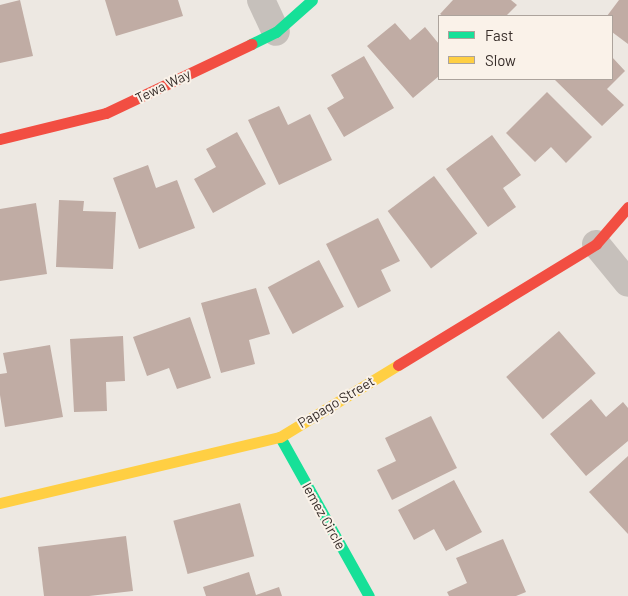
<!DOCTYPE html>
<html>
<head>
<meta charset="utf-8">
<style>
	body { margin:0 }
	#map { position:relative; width:628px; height:596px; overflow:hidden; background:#ede8e2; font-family:Barlow,sans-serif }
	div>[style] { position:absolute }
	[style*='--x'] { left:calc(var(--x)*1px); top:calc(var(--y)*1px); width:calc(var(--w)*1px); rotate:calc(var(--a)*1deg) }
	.building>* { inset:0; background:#c0aca4; transform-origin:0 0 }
	.street>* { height:28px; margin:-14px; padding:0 14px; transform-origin:14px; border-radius:14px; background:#c6c0bb }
	.fast>* { height:11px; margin:-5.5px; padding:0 5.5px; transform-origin:5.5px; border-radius:5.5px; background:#16e098 }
	.slow>* { height:11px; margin:-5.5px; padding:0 5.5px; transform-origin:5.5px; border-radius:5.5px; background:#ffcf43 }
	.jam>* { height:11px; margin:-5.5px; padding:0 5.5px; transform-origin:5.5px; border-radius:5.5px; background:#f24e42 }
	span { translate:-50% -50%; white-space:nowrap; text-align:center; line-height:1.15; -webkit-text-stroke:4px #faf2e9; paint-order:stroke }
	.street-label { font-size:14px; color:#372d29 }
	.legend { position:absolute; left:438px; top:15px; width:175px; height:65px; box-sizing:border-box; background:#faf2e9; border:1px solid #aca39c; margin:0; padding:6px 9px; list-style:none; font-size:15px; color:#372d29 }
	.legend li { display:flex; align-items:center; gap:10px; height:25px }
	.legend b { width:25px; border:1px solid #aca39c }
</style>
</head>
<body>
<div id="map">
	<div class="building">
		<div style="clip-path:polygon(20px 0,33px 56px,0 63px,0 5px)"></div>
		<div style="clip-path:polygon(105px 0,178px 0,183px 16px,116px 36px)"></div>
		<div style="clip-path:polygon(453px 0,511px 0,517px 5px,506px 16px,443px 16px,440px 14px)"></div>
		<div style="clip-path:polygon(619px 0,628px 0,628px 44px,612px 32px,612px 16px,607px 16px)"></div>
		<div style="clip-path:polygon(395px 23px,410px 40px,425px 27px,439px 44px,439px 76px,413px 98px,367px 46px)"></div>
		<div style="clip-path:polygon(364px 56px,394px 108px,344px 137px,327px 108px,344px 98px,331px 75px)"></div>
		<div style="clip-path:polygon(612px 57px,625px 71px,607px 89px,624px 105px,602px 126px,554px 79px,612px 79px)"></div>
		<div style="clip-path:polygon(547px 92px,592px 137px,566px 163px,551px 147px,535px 162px,506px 133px)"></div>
		<div style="clip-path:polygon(279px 106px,288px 125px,310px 114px,332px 160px,279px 185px,248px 120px)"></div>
		<div style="clip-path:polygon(237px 132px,266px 184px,213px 213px,194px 179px,216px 167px,206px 149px)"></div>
		<div style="clip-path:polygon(492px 135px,521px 175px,503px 188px,516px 207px,488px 227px,446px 169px)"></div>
		<div style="clip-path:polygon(148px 165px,156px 188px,177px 180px,195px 228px,139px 249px,113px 178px)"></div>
		<div style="left:434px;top:176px;width:72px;height:58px;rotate:53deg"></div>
		<div style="clip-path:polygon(59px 200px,84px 201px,83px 211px,116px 212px,113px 269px,56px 267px)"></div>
		<div style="clip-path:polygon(36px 203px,47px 274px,0 281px,0 209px)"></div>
		<div style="clip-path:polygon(378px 218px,400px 261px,381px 270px,391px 291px,358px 308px,326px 244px)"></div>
		<div style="left:319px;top:260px;width:53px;height:58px;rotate:62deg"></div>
		<div style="clip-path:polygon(256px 288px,270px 334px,249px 340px,255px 364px,221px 373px,201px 303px)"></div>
		<div style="clip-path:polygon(190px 317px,211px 378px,177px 389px,169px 368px,147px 376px,133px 337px)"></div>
		<div style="left:559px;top:331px;width:56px;height:70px;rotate:49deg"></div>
		<div style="clip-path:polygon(123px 336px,125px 381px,106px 382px,107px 411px,74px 412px,70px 339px)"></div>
		<div style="clip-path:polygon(50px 345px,63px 417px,5px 427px,0 395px,0 374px,7px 373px,3px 353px)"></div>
		<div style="clip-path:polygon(591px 399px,606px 417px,623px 402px,628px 408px,628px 441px,586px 476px,550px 434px)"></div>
		<div style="clip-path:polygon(431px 416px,457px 468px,392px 500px,377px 470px,396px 461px,385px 438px)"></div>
		<div style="clip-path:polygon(628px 456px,628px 534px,589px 492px)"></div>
		<div style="clip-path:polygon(454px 480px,482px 532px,446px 551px,434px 529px,414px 540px,398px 510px)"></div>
		<div style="left:240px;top:503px;width:55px;height:69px;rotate:75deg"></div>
		<div style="clip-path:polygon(126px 536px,133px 591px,89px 596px,44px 596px,38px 547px)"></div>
		<div style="clip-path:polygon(503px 539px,526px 592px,516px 596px,449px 596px,447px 592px,467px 583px,456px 558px)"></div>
		<div style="clip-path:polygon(249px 572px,256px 595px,279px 587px,282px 596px,206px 596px,203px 587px)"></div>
	</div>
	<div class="street">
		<div style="--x:261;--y:0;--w:35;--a:65"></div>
		<div style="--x:596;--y:244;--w:50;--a:50.6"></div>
	</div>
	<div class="fast">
		<div style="--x:251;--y:44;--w:28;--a:-26"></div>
		<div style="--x:276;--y:32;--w:48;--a:-41.6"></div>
		<div style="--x:280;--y:437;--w:182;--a:60.8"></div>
	</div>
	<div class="slow">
		<div style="--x:0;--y:503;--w:288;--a:-13.3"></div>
		<div style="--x:280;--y:437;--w:138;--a:-31.4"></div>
	</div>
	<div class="jam">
		<div style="--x:0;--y:139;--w:109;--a:-13.8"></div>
		<div style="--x:106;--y:113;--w:161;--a:-25.4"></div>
		<div style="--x:398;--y:365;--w:232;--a:-31.4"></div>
		<div style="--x:596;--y:244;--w:49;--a:-49.1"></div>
	</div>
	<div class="street-label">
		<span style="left:163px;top:86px;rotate:-26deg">Tewa Way</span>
		<span style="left:336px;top:402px;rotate:-31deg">Papago Street</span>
		<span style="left:324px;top:516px;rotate:61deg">Iemez Circle</span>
	</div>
	<ul class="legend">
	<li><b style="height:6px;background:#16e098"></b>Fast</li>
	<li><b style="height:6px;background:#ffcf43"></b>Slow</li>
	</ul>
</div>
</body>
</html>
